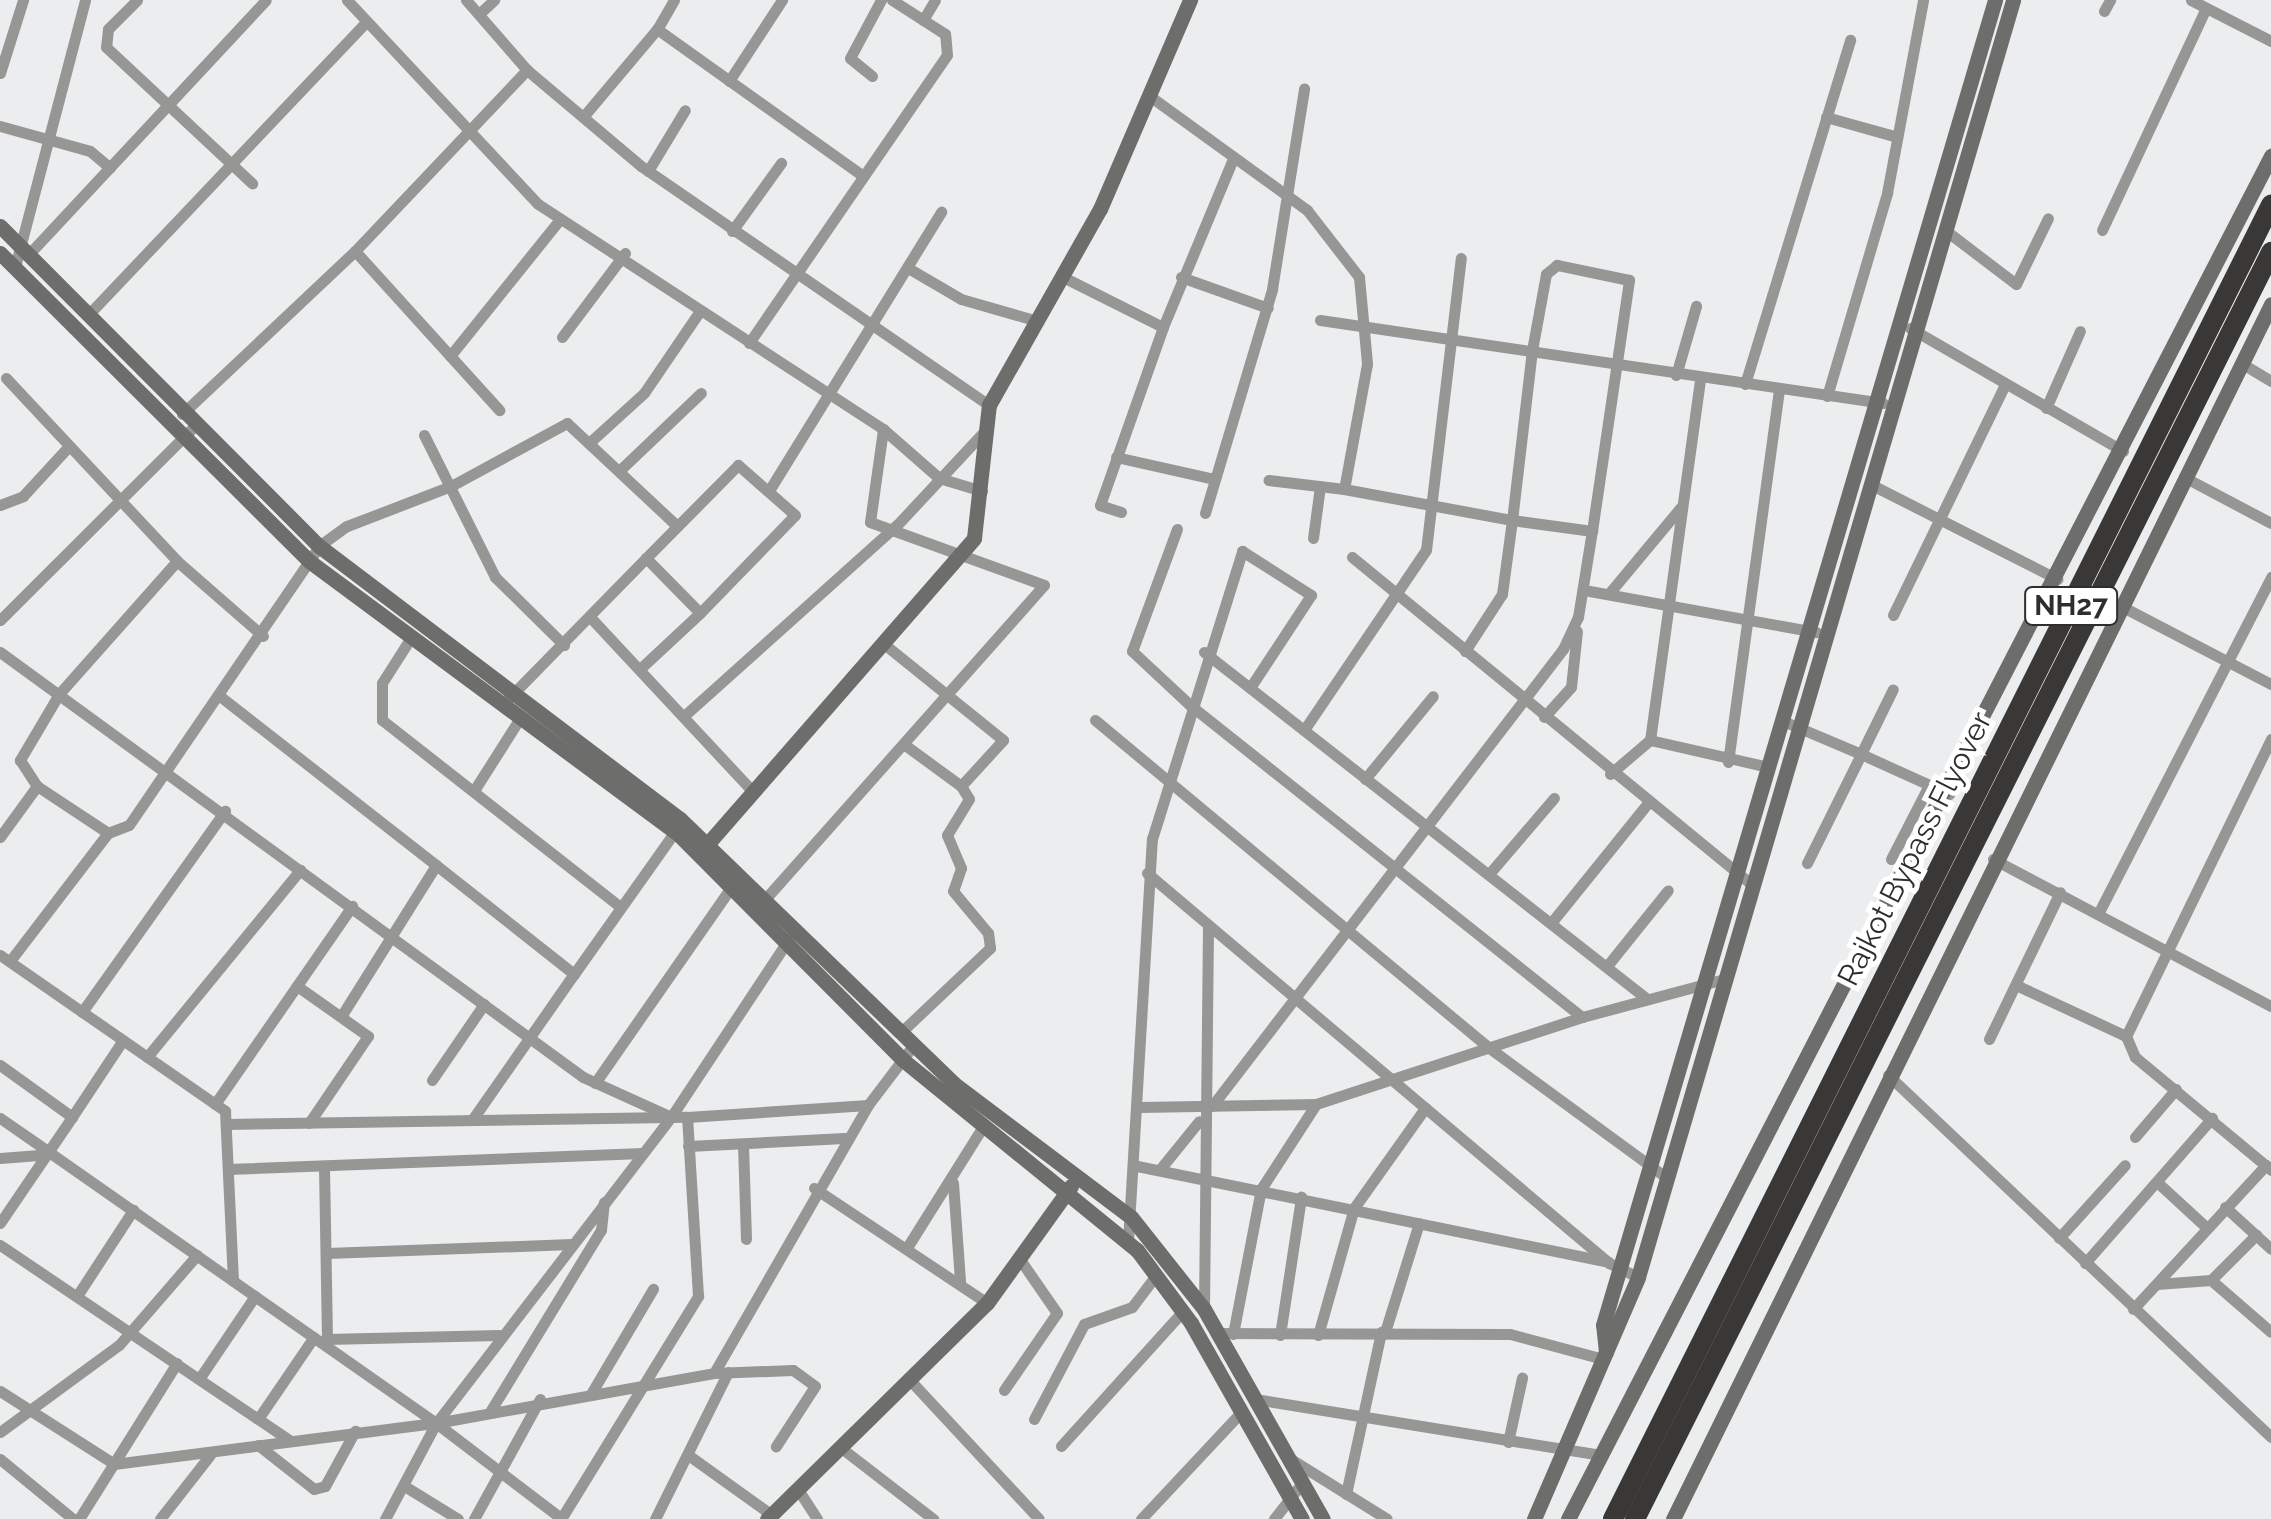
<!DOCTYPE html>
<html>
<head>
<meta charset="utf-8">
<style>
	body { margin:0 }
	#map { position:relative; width:2271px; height:1519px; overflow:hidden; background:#ebedef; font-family:Raleway,sans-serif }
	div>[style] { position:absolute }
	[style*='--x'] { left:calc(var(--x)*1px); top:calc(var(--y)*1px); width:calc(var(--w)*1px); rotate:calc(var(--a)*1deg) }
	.street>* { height:11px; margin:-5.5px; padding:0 5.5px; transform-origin:5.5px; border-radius:5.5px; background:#969695 }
	.secondary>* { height:15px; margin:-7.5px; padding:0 7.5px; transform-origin:7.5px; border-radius:7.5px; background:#6d6d6b }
	.highway>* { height:20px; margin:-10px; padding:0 10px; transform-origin:10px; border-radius:10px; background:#393836 }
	span { translate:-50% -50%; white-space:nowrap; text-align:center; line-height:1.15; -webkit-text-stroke:10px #fff; paint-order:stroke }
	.shield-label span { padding:2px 8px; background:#fff; border:2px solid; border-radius:8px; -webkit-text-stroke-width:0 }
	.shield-label { font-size:28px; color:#2e2e2f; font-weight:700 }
	.street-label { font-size:30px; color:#2e2e2f }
</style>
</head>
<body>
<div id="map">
	<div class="street">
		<div style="--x:137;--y:0;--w:41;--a:135"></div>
		<div style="--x:108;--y:29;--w:18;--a:96"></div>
		<div style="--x:106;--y:47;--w:200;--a:43"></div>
		<div style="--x:347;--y:0;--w:279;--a:46.9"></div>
		<div style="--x:538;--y:204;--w:412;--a:33.1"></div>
		<div style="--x:883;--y:429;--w:74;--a:41.2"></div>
		<div style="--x:939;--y:478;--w:45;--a:16.8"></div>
		<div style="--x:466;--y:0;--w:93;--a:48.9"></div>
		<div style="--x:527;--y:70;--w:149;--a:40.1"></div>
		<div style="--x:641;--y:166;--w:422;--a:34.5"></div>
		<div style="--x:674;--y:0;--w:34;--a:120"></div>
		<div style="--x:657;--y:29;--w:248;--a:35.5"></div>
		<div style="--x:2191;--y:0;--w:90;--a:27.1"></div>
		<div style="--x:2104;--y:11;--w:13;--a:-61"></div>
		<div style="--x:479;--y:14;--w:21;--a:-43"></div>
		<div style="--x:923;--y:20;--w:23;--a:-59"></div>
		<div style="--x:0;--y:73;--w:77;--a:-72.5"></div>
		<div style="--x:872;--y:76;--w:28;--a:-141"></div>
		<div style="--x:850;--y:58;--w:66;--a:-61.9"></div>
		<div style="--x:729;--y:81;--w:97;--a:-56.8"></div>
		<div style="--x:1151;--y:97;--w:193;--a:35.9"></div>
		<div style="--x:1307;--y:210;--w:85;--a:52.2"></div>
		<div style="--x:1359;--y:277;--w:87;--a:84.7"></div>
		<div style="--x:1367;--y:364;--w:127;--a:100.4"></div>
		<div style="--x:1344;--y:489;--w:76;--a:-173.2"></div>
		<div style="--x:583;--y:117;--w:115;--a:-49.9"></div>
		<div style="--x:1826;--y:117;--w:71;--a:15.6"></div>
		<div style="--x:0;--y:126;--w:93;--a:15.5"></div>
		<div style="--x:90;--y:151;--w:26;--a:40"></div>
		<div style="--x:648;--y:171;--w:71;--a:-58.8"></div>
		<div style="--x:1945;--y:230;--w:89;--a:37.3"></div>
		<div style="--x:2016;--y:284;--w:73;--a:-64.1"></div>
		<div style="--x:2102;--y:230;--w:245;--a:-64.9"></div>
		<div style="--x:732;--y:231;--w:84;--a:-54.2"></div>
		<div style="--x:355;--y:251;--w:215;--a:47.8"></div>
		<div style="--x:29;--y:254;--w:347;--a:-47"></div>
		<div style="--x:15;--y:267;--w:276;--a:-75.3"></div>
		<div style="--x:908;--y:268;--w:61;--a:30.3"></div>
		<div style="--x:961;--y:299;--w:76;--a:16"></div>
		<div style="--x:1061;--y:276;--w:114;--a:26.6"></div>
		<div style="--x:1163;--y:327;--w:182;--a:-67.4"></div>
		<div style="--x:1181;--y:277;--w:92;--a:19.6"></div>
		<div style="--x:88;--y:315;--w:404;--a:-46.5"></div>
		<div style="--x:1320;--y:320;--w:569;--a:8.39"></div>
		<div style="--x:1910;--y:328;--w:246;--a:30"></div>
		<div style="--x:562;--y:337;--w:105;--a:-53.1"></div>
		<div style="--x:749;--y:343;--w:349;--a:-55.5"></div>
		<div style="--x:947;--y:55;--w:21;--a:-95"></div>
		<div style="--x:945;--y:34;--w:63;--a:-147.3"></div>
		<div style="--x:450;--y:356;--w:176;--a:-51.2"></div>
		<div style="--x:2241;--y:363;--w:35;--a:31"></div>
		<div style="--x:1676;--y:375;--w:72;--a:-73.8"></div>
		<div style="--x:6;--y:378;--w:250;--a:46.9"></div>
		<div style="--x:177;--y:561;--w:178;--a:131.6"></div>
		<div style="--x:59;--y:694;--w:77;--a:120.6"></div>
		<div style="--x:20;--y:760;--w:31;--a:57"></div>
		<div style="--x:37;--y:786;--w:85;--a:33.5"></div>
		<div style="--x:108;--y:833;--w:22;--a:-21"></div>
		<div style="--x:129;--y:825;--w:338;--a:-55.7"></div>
		<div style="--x:319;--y:546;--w:34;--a:-36"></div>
		<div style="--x:347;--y:526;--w:111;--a:-21"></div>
		<div style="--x:451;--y:486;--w:132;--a:-28.5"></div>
		<div style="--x:567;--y:423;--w:148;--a:43.1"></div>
		<div style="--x:1700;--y:380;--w:363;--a:97.9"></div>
		<div style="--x:1650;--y:740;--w:122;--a:12.8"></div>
		<div style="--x:1745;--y:384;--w:360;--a:-73"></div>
		<div style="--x:1827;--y:396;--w:212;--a:-73.5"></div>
		<div style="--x:1887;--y:193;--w:196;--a:-79.4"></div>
		<div style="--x:2046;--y:408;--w:84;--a:-66.2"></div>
		<div style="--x:182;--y:414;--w:238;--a:-43.3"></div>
		<div style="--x:355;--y:251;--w:250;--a:-46.5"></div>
		<div style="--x:424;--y:435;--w:159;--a:63.4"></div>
		<div style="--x:495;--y:577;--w:97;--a:44.6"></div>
		<div style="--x:589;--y:443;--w:74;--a:-42.3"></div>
		<div style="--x:644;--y:393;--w:99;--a:-55.7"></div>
		<div style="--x:1116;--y:457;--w:100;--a:12.7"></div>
		<div style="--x:619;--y:471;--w:113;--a:-43.6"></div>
		<div style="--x:2184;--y:477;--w:98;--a:27.9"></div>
		<div style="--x:1872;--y:485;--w:208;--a:26.9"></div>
		<div style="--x:770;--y:489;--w:326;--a:-58.3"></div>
		<div style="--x:1344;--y:489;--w:171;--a:10.5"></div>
		<div style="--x:1512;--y:520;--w:81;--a:7.8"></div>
		<div style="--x:1592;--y:531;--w:254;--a:-81.6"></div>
		<div style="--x:1629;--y:280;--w:74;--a:-168.2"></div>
		<div style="--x:1557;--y:265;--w:14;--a:141"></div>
		<div style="--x:1546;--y:274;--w:77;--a:100.4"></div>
		<div style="--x:1532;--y:350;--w:171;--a:96.7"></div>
		<div style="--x:1512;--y:520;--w:75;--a:97.7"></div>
		<div style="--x:1502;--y:594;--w:68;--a:123"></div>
		<div style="--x:0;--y:505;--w:25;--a:-21"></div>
		<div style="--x:23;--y:496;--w:68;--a:-47.4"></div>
		<div style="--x:1121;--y:512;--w:22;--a:-162"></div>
		<div style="--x:1100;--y:505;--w:189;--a:-70.5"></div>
		<div style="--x:1205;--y:513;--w:234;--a:-73.3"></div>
		<div style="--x:1272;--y:289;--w:203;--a:-80.9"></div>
		<div style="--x:1177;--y:529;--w:130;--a:110.2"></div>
		<div style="--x:1132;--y:651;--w:79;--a:43"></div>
		<div style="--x:1190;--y:705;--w:501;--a:38.52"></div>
		<div style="--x:1582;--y:1017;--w:147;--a:-15"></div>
		<div style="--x:1313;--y:538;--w:52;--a:-82.3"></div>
		<div style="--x:1352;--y:557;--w:514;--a:39.32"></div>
		<div style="--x:177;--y:561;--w:114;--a:41.1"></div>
		<div style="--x:1584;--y:590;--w:236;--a:10.3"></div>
		<div style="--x:1611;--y:591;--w:109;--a:-50.2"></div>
		<div style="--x:2119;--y:605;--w:171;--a:27.5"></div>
		<div style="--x:1893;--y:615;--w:257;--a:-64.1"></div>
		<div style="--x:590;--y:617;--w:239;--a:47"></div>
		<div style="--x:0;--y:620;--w:274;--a:-44.9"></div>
		<div style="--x:410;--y:639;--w:52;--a:122.5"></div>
		<div style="--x:382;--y:683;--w:37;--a:90"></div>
		<div style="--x:382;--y:720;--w:301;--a:38.1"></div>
		<div style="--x:884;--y:644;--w:153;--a:38.9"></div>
		<div style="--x:1003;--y:740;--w:62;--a:132.4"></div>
		<div style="--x:961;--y:786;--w:15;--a:58"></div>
		<div style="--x:969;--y:799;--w:42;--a:121.4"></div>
		<div style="--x:947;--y:835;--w:36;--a:67"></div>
		<div style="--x:961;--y:868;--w:24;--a:109"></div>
		<div style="--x:953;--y:891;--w:55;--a:50.2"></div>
		<div style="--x:988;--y:933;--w:15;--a:82"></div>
		<div style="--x:990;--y:948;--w:124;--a:136.6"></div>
		<div style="--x:0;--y:652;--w:721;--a:36.09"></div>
		<div style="--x:583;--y:1077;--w:97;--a:24.4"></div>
		<div style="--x:671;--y:1117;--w:386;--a:127.5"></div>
		<div style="--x:436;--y:1423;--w:469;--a:-145"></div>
		<div style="--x:52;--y:1154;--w:52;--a:175.6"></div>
		<div style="--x:1204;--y:652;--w:563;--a:38.07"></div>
		<div style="--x:642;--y:667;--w:79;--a:-43"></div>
		<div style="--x:221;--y:697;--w:273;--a:38"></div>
		<div style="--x:502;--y:705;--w:206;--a:-45.6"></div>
		<div style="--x:646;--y:558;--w:77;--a:45.5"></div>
		<div style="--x:700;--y:613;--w:136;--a:-45.9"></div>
		<div style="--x:795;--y:515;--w:76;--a:-138.7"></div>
		<div style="--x:738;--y:465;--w:131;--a:134.7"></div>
		<div style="--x:685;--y:715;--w:285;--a:-41.9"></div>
		<div style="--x:897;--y:525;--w:125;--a:-47"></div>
		<div style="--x:1544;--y:717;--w:40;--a:-48"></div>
		<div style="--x:1571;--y:687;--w:56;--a:-83.9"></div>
		<div style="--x:1095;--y:720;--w:511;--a:39.76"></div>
		<div style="--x:1488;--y:1047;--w:222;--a:36.2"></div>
		<div style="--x:1783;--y:721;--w:85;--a:22.9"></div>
		<div style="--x:1861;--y:754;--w:72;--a:-63.8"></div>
		<div style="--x:1304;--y:730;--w:217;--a:-55.9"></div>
		<div style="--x:1426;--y:550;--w:294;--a:-83.2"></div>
		<div style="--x:2271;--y:739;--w:331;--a:116"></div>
		<div style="--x:2126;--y:1036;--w:23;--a:67"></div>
		<div style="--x:2135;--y:1057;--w:177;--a:39.7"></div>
		<div style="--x:905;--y:745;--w:69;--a:36.2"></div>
		<div style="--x:1728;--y:762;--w:375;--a:-82.2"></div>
		<div style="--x:1610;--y:774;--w:52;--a:-40.4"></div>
		<div style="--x:1365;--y:779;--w:107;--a:-50.7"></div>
		<div style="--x:475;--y:789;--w:84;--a:-57.6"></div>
		<div style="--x:0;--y:837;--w:63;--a:-54"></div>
		<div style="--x:1891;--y:859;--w:83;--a:-62.8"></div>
		<div style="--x:1993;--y:859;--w:314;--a:27.9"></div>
		<div style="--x:1807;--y:863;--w:122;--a:-63.6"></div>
		<div style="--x:1861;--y:754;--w:97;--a:24.4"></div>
		<div style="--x:1147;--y:873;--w:605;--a:40.17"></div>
		<div style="--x:1609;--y:1263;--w:32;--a:26"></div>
		<div style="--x:1489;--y:874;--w:100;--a:-49.5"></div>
		<div style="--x:767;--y:897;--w:417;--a:-48.4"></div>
		<div style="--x:1044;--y:585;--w:185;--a:-160.1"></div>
		<div style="--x:870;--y:522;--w:94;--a:-82"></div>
		<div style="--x:2099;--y:912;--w:377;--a:-62.8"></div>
		<div style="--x:1551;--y:923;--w:153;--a:-51.1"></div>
		<div style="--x:0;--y:955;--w:274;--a:34.7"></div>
		<div style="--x:225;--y:1111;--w:170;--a:87.3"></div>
		<div style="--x:10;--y:961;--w:161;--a:-52.6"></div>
		<div style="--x:1607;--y:966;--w:97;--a:-51.2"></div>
		<div style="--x:2016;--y:985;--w:121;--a:24.9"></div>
		<div style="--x:297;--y:986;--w:87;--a:35.2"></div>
		<div style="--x:368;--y:1036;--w:105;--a:124.1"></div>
		<div style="--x:82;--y:1012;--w:247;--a:-54.6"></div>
		<div style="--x:342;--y:1015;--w:177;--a:-57.9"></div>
		<div style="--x:436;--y:865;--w:176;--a:38.3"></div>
		<div style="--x:574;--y:974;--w:173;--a:-54.7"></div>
		<div style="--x:1989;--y:1039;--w:163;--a:-64.2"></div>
		<div style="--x:147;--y:1057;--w:242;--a:-50.7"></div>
		<div style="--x:0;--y:1065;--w:89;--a:35.8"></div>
		<div style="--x:72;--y:1117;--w:92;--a:-56.5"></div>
		<div style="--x:1888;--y:1075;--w:527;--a:43.39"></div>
		<div style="--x:432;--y:1080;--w:92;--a:-55.6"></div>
		<div style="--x:595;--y:1083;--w:239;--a:-55.2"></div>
		<div style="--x:215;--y:1104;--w:241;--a:-55.3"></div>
		<div style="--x:1212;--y:1106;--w:576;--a:-52.47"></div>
		<div style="--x:1563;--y:649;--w:35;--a:-65"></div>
		<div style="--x:1578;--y:617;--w:87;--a:-80.8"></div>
		<div style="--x:1140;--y:1107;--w:176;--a:-1"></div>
		<div style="--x:1316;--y:1104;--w:280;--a:-18.1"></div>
		<div style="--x:671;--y:1117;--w:216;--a:-56.5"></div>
		<div style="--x:0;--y:1118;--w:63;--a:34.7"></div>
		<div style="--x:472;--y:1120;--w:178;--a:-55.1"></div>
		<div style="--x:226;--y:1124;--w:461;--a:-0.9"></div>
		<div style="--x:687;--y:1117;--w:181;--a:-3.8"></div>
		<div style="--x:868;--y:1105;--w:73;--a:-52.8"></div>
		<div style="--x:2135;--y:1137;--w:63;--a:-49.5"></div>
		<div style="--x:743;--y:1144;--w:95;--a:88.2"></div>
		<div style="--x:688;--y:1146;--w:156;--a:-2.9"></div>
		<div style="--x:1137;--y:1166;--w:481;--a:11.5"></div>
		<div style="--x:324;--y:1167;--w:179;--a:89"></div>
		<div style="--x:1161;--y:1168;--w:60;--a:-51"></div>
		<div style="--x:228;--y:1169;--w:415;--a:-2.2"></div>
		<div style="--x:2157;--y:1182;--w:67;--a:42.6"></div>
		<div style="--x:953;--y:1183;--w:98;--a:85.9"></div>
		<div style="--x:814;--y:1188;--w:208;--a:33.6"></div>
		<div style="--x:2225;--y:1207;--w:62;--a:42.4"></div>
		<div style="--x:0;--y:1223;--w:128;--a:-55.8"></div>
		<div style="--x:2059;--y:1238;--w:98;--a:-47.9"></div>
		<div style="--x:1128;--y:1241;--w:403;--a:-86.6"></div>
		<div style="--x:1152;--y:839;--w:302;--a:-72.6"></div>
		<div style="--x:1242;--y:551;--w:82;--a:32.5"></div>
		<div style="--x:1311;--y:595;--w:111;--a:123.3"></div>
		<div style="--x:0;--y:1245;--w:349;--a:34"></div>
		<div style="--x:908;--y:1246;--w:139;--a:-57.9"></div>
		<div style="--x:327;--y:1253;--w:244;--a:-2.1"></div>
		<div style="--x:2085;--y:1263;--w:193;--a:-48.8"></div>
		<div style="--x:2211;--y:1280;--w:64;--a:-45"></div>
		<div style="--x:2157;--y:1284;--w:54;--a:-4.2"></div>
		<div style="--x:2211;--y:1280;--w:79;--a:40.9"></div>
		<div style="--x:77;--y:1296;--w:103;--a:-56.9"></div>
		<div style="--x:1204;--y:1309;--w:384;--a:-89.4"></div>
		<div style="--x:2133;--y:1309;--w:196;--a:-47.3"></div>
		<div style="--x:1385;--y:1332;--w:114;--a:-72.7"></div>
		<div style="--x:1219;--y:1333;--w:291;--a:0.2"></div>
		<div style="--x:1510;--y:1334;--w:96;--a:15"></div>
		<div style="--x:1233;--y:1334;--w:148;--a:-79.1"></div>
		<div style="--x:1261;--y:1189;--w:101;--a:-57.1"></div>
		<div style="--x:1280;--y:1335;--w:140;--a:-81.3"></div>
		<div style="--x:1318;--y:1335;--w:132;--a:-74.2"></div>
		<div style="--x:1354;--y:1208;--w:123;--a:-54.6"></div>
		<div style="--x:326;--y:1339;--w:173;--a:-1.3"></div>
		<div style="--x:714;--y:1373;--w:309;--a:-60.1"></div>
		<div style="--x:908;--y:1378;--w:192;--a:47.1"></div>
		<div style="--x:199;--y:1379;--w:100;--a:-56"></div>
		<div style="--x:1004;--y:1390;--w:93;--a:-55.5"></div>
		<div style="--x:1057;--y:1313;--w:63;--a:-124.7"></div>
		<div style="--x:0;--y:1391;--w:135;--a:32.6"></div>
		<div style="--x:114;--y:1464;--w:325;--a:-7.3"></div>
		<div style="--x:436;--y:1423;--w:282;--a:-10.2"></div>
		<div style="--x:714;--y:1373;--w:79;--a:-2.2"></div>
		<div style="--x:793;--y:1370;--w:27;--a:36"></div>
		<div style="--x:815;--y:1386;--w:72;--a:123"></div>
		<div style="--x:592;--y:1392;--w:120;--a:-59.4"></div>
		<div style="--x:1255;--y:1399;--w:349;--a:9.2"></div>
		<div style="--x:491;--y:1410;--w:211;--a:-58.6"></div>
		<div style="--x:601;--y:1230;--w:28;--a:-84"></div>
		<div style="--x:258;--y:1419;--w:99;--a:-55.7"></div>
		<div style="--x:1034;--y:1419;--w:107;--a:-62.2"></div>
		<div style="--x:1084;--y:1324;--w:51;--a:-19.5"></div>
		<div style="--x:1132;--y:1307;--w:41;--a:-52.9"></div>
		<div style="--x:0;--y:1432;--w:147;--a:-36.2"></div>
		<div style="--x:119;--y:1345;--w:119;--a:-49.1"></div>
		<div style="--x:1508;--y:1442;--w:66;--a:-77.7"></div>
		<div style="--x:258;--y:1445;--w:71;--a:38.2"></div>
		<div style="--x:314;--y:1489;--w:11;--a:-15"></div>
		<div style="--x:325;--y:1486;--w:63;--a:-61.4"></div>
		<div style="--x:1061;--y:1446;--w:182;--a:-47.9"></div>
		<div style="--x:840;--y:1447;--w:118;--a:37.7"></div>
		<div style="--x:691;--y:1457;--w:100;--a:35.6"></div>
		<div style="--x:1289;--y:1458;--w:115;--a:31.9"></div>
		<div style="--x:0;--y:1459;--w:94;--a:39.4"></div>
		<div style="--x:406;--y:1487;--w:61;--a:31.6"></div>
		<div style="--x:799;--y:1491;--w:33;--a:57"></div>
		<div style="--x:1346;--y:1494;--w:166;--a:-77.8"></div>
		<div style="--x:79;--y:1519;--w:184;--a:-57.9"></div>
		<div style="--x:160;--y:1519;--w:81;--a:-52"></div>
		<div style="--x:385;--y:1519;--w:109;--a:-62"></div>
		<div style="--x:436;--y:1423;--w:158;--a:37.3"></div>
		<div style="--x:474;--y:1519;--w:137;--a:-61.2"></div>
		<div style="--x:561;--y:1519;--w:262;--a:-58.4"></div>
		<div style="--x:698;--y:1296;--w:179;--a:-93.5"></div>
		<div style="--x:655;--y:1519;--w:164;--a:-63.6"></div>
		<div style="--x:1141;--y:1519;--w:146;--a:-46.9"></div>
		<div style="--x:1274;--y:1519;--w:46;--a:-52.1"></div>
	</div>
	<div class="secondary">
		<div style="--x:0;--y:226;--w:452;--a:45.1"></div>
		<div style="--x:319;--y:546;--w:453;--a:37.1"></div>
		<div style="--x:680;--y:819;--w:380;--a:44"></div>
		<div style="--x:953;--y:1083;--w:223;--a:37"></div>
		<div style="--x:1131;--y:1217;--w:117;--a:51.6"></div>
		<div style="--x:1204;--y:1309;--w:241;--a:60.5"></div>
		<div style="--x:0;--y:253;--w:436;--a:44.9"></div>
		<div style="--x:309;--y:561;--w:462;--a:36.5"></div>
		<div style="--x:680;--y:836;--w:316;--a:45.1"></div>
		<div style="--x:903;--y:1060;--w:301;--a:39.1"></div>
		<div style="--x:1137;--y:1250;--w:91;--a:53.5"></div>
		<div style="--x:1191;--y:1323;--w:225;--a:60.5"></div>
		<div style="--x:704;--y:848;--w:411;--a:-48.9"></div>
		<div style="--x:974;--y:538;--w:134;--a:-83.6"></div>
		<div style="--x:989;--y:405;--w:225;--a:-60.5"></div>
		<div style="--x:1100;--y:209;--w:228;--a:-66.7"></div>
		<div style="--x:1606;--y:1352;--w:27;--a:-96"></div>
		<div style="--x:1603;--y:1325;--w:1382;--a:-73.52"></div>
		<div style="--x:767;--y:1519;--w:308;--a:-44.5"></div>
		<div style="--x:987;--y:1303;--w:144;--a:-54.3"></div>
		<div style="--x:1534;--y:1519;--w:263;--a:-66.7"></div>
		<div style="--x:1638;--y:1277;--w:1331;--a:-73.63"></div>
		<div style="--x:1568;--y:1519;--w:1534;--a:-62.72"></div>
		<div style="--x:1673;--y:1519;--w:1354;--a:-63.79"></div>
	</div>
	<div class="highway">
		<div style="--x:1613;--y:1519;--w:1470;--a:-63.4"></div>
		<div style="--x:1635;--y:1519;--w:1418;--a:-63.34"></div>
	</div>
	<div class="shield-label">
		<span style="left:2071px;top:606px">NH27</span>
	</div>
	<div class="street-label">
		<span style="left:1915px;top:849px;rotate:-63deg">Rajkot Bypass Flyover</span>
	</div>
</div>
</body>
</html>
